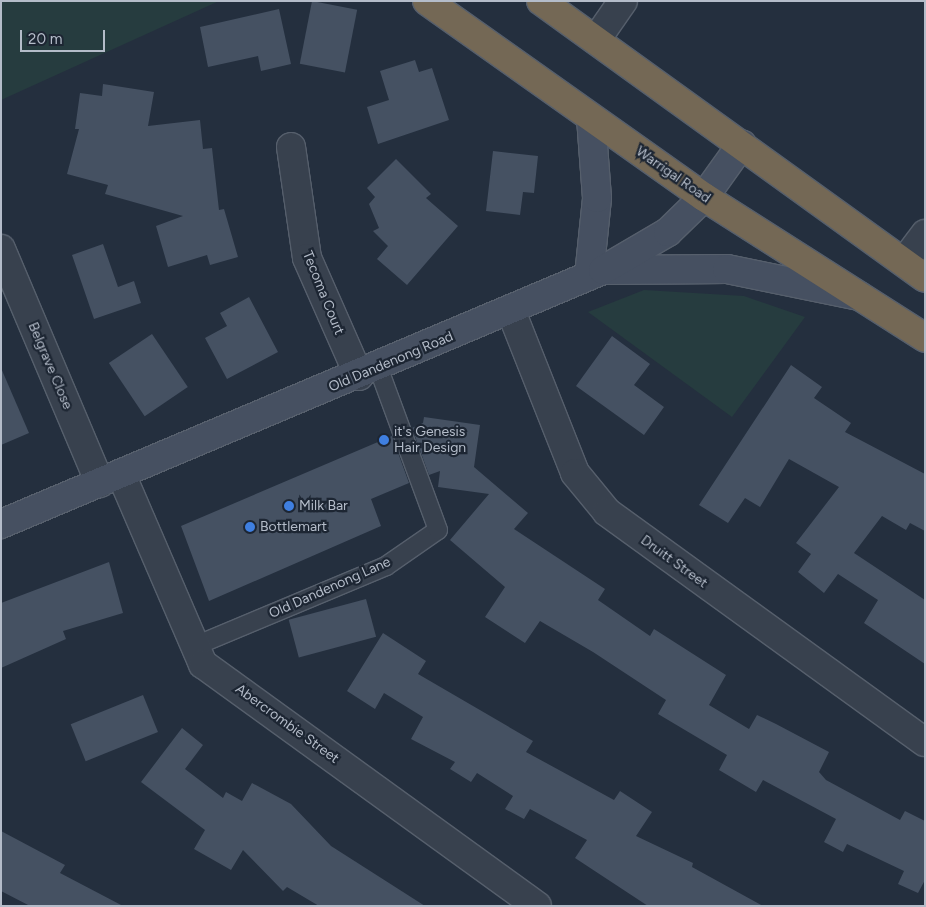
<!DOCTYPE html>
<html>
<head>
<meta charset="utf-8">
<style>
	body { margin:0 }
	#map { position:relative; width:926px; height:907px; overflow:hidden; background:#242f3e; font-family:Figtree,sans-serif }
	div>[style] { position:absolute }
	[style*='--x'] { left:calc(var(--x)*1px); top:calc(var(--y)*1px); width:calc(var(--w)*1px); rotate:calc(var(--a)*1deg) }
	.green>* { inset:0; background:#263c3f }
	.building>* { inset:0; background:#455162; transform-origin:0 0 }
	.roads { filter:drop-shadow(1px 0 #565f6c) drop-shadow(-1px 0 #565f6c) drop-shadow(0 1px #565f6c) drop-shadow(0 -1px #565f6c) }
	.lane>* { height:18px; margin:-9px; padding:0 9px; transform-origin:9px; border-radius:9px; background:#38414e }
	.street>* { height:28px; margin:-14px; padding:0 14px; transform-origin:14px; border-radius:14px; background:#38414e }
	.secondary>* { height:28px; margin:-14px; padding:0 14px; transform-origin:14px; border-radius:14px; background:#465061 }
	.highway>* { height:28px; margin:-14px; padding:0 14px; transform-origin:14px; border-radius:14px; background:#746855 }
	.dots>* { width:14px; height:14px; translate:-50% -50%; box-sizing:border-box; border:2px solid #1d2633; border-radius:50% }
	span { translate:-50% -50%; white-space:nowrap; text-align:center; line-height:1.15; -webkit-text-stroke:4.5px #1d2633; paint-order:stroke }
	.street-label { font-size:14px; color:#b4bcc9 }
	.poi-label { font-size:14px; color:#b4bcc9 }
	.left { translate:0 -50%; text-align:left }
	.frame { position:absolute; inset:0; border:2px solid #b4bcc9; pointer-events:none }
	.scale { position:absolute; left:20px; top:30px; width:85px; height:22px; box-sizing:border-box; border:2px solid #b4bcc9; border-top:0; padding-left:6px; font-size:15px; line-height:18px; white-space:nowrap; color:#b4bcc9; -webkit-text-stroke:4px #1d2633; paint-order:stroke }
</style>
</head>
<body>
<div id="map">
	<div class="green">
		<div style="clip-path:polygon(1px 1px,219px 1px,1px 100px)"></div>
		<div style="clip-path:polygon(644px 290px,744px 296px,805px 317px,732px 417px,588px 312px)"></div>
	</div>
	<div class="building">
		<div style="left:312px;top:1px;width:46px;height:64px;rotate:11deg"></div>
		<div style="clip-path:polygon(279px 9px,291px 64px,261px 71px,258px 56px,208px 67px,200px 27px)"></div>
		<div style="clip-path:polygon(415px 60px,419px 72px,432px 68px,449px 120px,378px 144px,367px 107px,389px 100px,380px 71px)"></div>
		<div style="clip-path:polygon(103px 84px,154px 92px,148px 126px,200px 120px,203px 149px,212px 148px,219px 210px,224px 209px,238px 257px,210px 265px,207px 255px,168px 267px,156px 226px,183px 216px,105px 194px,108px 185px,67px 174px,79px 129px,75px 129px,80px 93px,102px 96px)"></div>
		<div style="clip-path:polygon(493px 151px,538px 156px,534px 193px,523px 192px,520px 215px,486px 211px)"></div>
		<div style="clip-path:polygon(396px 159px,431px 194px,426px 198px,458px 226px,407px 285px,377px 259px,388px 246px,373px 231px,379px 228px,369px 204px,375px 197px,367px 188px)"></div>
		<div style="clip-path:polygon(103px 244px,118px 287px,134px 281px,141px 303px,94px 319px,72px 255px)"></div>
		<div style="clip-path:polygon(249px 297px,278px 352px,227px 379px,205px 338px,227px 326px,220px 313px)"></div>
		<div style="left:152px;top:334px;width:64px;height:52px;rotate:56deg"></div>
		<div style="clip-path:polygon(612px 336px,650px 364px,634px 385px,664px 407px,644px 435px,576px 386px)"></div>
		<div style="clip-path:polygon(791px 365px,822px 387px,814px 398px,851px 423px,845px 432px,925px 474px,925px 531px,910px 523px,906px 530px,882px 516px,854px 553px,925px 600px,925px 664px,864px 623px,878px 600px,838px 574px,824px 593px,798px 572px,811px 554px,796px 543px,839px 487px,789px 459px,760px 507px,745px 498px,728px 523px,699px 505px)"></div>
		<div style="clip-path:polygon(1px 368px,29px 433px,1px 445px)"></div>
		<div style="clip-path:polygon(424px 417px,480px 425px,474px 467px,528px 513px,514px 529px,605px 589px,598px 600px,650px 636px,654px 629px,726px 675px,709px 705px,749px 729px,757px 715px,776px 724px,829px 752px,819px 772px,826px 780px,900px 820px,905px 811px,925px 821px,925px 880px,918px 893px,898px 884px,904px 871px,847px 844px,843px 852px,824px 842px,836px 819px,763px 780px,756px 792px,719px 770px,727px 755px,658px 714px,666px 700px,593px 652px,540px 621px,525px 643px,485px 617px,505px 587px,450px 540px,489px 494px,438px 487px,440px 471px,429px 475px,412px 428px,423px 423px)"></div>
		<div style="clip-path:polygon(392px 436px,409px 483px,371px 499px,381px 526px,209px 601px,181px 526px)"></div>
		<div style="clip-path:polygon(109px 562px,123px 613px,63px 631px,66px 639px,1px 668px,1px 603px)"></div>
		<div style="left:366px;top:599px;width:39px;height:80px;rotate:75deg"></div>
		<div style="clip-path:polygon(383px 633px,426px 661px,418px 674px,533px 741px,526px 752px,614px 800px,620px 791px,652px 812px,636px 836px,693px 863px,692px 867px,763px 906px,648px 906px,575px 858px,587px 840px,530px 809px,524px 819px,505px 809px,513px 796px,477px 773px,471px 782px,450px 769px,455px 762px,411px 739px,423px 717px,384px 693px,375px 709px,347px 691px)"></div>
		<div style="left:143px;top:695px;width:40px;height:78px;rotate:68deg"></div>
		<div style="clip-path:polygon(182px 728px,203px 745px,185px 769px,223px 798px,226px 792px,242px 801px,252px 783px,291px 804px,331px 846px,425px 906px,319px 906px,287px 887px,283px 891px,243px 850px,231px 870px,194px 849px,205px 830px,141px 782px)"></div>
		<div style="clip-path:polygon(1px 831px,65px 865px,60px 873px,123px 906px,30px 906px,1px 891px)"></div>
	</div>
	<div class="roads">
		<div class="lane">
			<div style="--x:195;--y:646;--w:207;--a:-22.7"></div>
			<div style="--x:386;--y:566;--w:63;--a:-34.7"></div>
			<div style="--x:438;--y:530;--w:174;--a:-110.2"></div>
		</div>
		<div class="street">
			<div style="--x:596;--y:40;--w:47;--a:-55.3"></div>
			<div style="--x:291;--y:147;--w:112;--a:81.8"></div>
			<div style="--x:307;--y:258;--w:129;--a:66.2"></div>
			<div style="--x:1;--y:249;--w:254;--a:67.1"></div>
			<div style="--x:904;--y:262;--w:35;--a:-53"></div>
			<div style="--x:511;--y:311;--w:174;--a:68.4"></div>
			<div style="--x:575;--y:473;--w:50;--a:50.6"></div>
			<div style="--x:607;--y:512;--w:392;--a:35.9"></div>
			<div style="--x:121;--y:474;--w:207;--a:66.7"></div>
			<div style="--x:203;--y:664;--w:412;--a:35.9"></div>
		</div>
		<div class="secondary">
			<div style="--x:605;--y:270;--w:122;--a:-0.5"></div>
			<div style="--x:727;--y:269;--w:135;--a:11.6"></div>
			<div style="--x:589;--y:276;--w:78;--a:-84.1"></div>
			<div style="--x:597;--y:198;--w:79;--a:-94.3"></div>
			<div style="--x:1;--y:524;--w:653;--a:-22.88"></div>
			<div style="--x:603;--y:270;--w:75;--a:-30.3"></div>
			<div style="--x:668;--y:232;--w:50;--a:-44.2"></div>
			<div style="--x:704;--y:197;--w:65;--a:-54.4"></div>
		</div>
		<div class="highway">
			<div style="--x:427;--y:1;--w:339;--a:35.3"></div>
			<div style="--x:704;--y:197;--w:262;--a:32.5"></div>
			<div style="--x:541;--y:1;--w:473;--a:35.8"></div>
		</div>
	</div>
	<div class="dots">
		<div style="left:384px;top:440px;background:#3f7fe0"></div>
		<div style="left:289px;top:506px;background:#3f7fe0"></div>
		<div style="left:250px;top:527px;background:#3f7fe0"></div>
	</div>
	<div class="street-label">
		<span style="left:673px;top:175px;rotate:35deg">Warrigal Road</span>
		<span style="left:323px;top:293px;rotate:68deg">Tecoma Court</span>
		<span style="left:391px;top:362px;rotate:-23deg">Old Dandenong Road</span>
		<span style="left:50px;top:366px;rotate:67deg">Belgrave Close</span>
		<span style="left:674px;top:562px;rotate:36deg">Druitt Street</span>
		<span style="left:330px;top:588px;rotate:-24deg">Old Dandenong Lane</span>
		<span style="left:287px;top:724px;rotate:36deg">Abercrombie Street</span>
	</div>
	<div class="poi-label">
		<span class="left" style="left:394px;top:440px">it's Genesis<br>Hair Design</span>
		<span class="left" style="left:299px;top:506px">Milk Bar</span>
		<span class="left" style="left:260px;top:527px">Bottlemart</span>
	</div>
	<div class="frame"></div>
	<div class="scale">20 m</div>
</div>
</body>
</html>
